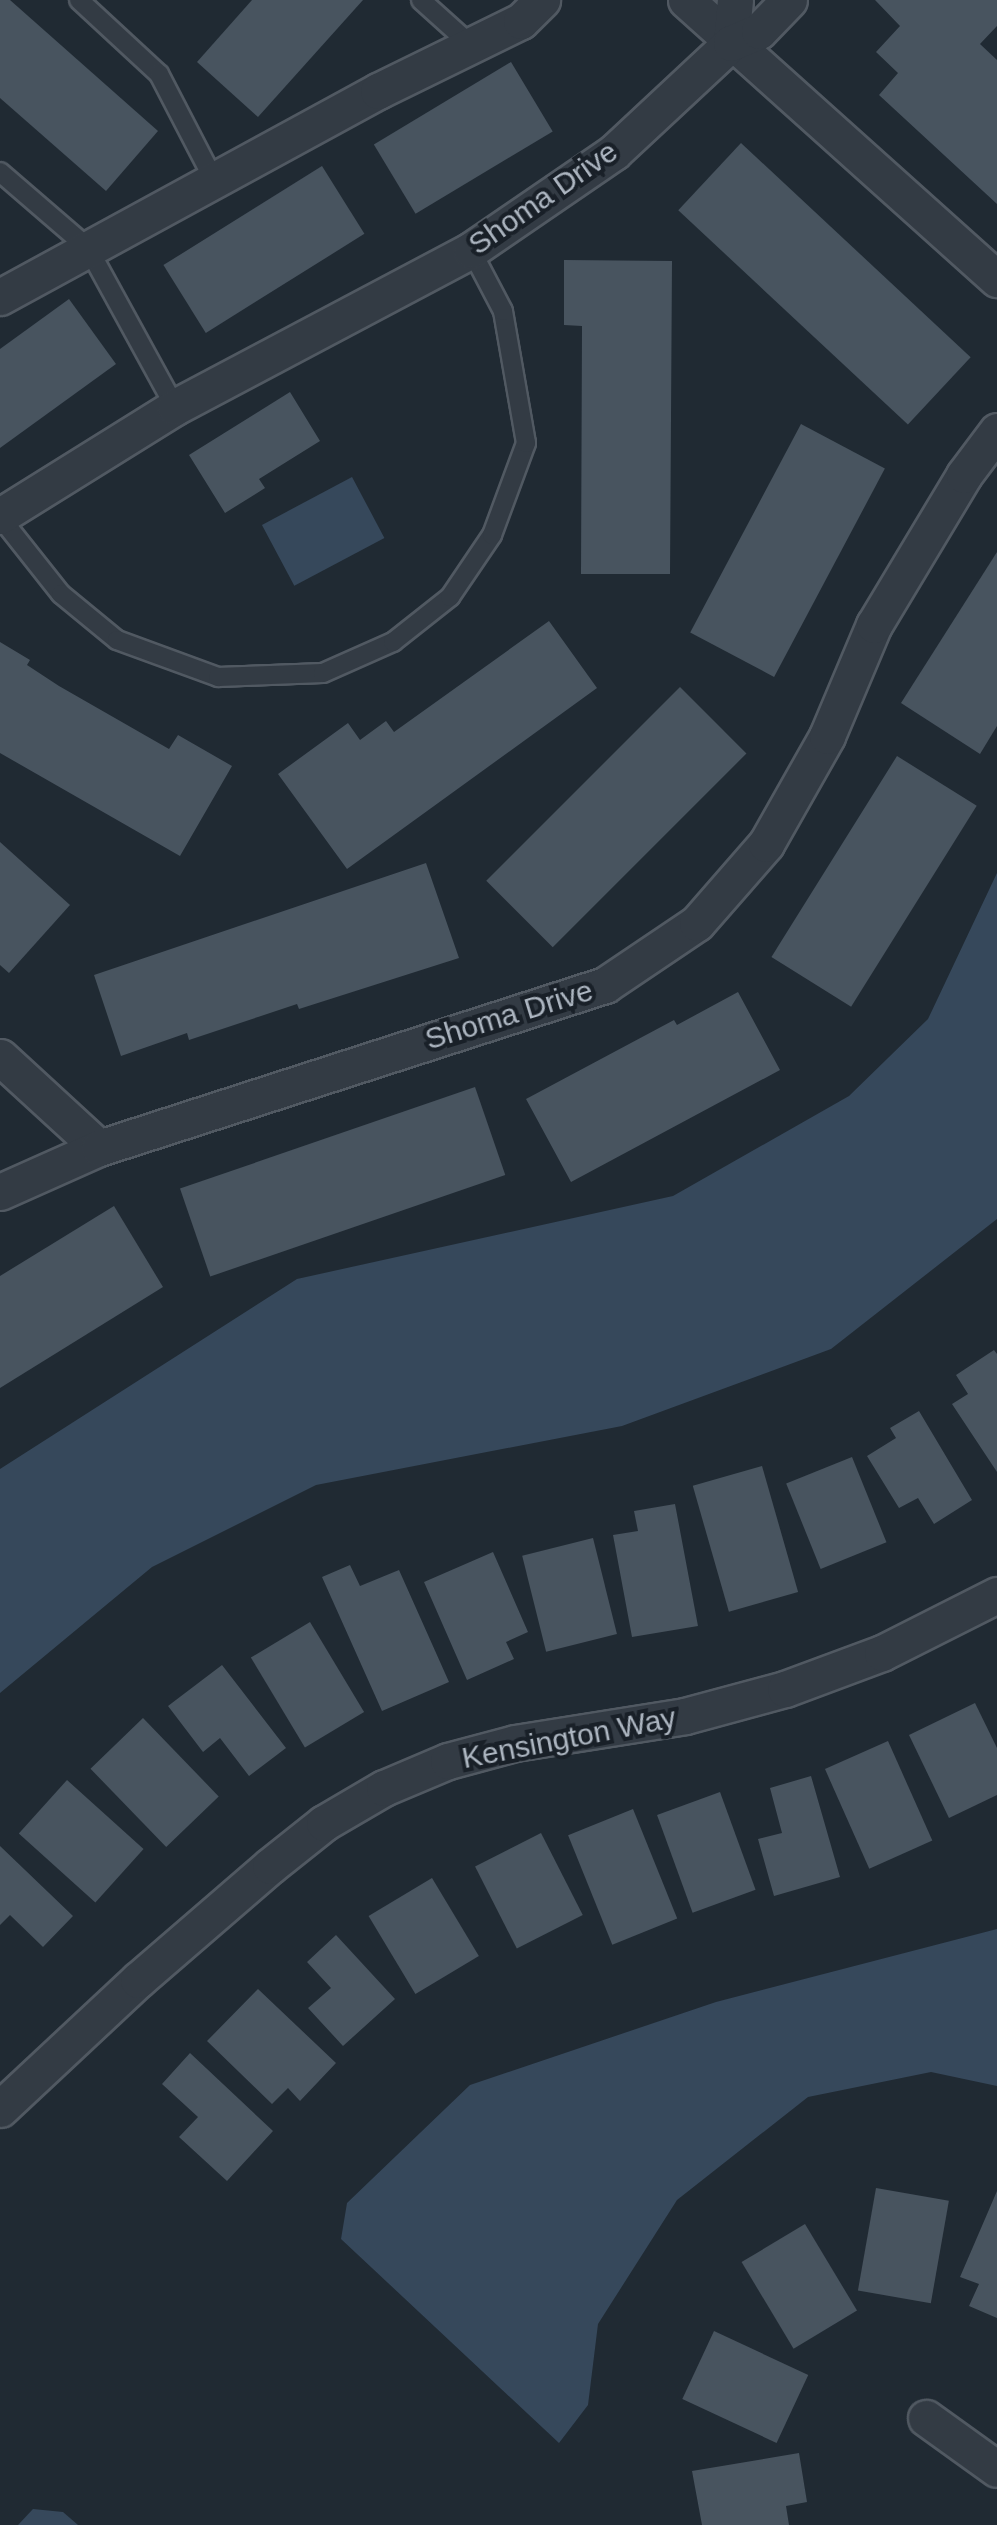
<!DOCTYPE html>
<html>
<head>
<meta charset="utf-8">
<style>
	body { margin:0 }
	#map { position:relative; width:997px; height:2525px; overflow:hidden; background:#202a33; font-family:Arial,sans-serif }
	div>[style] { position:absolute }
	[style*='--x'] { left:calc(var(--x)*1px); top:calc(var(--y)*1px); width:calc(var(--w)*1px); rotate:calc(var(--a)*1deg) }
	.water>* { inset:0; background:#36485b; transform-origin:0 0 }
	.building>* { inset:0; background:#48545f; transform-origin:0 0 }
	.roads { filter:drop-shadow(2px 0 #515962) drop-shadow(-2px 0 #515962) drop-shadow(0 2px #515962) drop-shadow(0 -2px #515962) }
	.service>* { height:18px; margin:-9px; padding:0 9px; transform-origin:9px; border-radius:9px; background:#333b44 }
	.minor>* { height:35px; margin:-17.5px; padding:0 17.5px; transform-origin:17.5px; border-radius:17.5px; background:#333b44 }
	span { translate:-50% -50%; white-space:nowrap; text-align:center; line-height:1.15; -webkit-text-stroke:8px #192028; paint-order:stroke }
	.street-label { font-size:30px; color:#adb6c1 }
</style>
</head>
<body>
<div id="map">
	<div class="water">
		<div style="left:352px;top:477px;width:69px;height:102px;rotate:62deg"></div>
		<div style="clip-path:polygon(997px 873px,997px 1219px,831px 1349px,622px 1426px,316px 1485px,152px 1567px,0 1693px,0 1469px,297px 1279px,673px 1196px,849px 1096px,928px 1019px)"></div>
		<div style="clip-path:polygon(997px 1929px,997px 2086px,931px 2072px,808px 2097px,677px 2200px,598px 2324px,588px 2405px,559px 2443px,341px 2239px,347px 2203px,470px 2085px,716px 2002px)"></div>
		<div style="clip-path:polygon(33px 2509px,63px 2512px,78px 2525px,18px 2525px)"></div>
	</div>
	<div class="building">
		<div style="clip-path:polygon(0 0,10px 0,158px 131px,106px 191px,0 98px)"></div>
		<div style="clip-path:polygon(252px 0,363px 0,258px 117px,197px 62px)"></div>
		<div style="clip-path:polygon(875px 0,997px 0,997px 26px,980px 44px,997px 60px,997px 204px,879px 95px,898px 73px,876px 52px,900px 26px)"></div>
		<div style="left:511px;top:62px;width:81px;height:160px;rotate:59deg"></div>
		<div style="left:741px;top:143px;width:314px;height:92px;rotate:43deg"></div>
		<div style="left:322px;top:166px;width:80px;height:187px;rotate:58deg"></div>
		<div style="clip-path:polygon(564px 260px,672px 261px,670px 574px,581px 574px,582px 326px,564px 325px)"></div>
		<div style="clip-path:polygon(69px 299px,116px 364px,0 448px,0 349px)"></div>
		<div style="clip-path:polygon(290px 392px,320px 441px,259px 479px,265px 488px,225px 513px,189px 455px)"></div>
		<div style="left:801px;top:424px;width:95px;height:236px;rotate:28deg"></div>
		<div style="clip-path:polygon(997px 552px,997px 726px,980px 754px,901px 703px)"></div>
		<div style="clip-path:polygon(549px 621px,597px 688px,347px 869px,278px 774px,348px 723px,360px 740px,386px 721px,394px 732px)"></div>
		<div style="clip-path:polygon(0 642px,30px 660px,27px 665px,59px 686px,169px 749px,178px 735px,232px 766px,180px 856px,0 753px)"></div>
		<div style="left:680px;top:687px;width:94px;height:274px;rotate:45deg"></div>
		<div style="left:897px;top:756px;width:94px;height:237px;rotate:32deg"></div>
		<div style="clip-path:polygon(0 842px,70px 905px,9px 973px,0 965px)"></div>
		<div style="clip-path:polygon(426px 863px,459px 958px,299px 1009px,297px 1004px,189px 1040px,187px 1033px,121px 1056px,94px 975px)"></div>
		<div style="clip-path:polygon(738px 992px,780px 1070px,571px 1182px,526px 1099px,674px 1020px,677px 1025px)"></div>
		<div style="left:475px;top:1087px;width:93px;height:312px;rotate:71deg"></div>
		<div style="clip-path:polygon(114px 1206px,163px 1287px,0 1388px,0 1276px)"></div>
		<div style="clip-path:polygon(994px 1350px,997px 1354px,997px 1472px,952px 1404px,968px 1394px,956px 1375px)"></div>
		<div style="clip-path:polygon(919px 1411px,972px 1500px,934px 1524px,918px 1498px,899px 1508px,867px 1456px,896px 1438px,890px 1428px)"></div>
		<div style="left:852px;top:1457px;width:92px;height:71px;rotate:68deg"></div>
		<div style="left:762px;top:1466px;width:131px;height:72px;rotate:74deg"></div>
		<div style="clip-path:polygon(675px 1504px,698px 1626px,632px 1637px,613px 1535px,638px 1531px,634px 1511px)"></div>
		<div style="left:593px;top:1538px;width:99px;height:73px;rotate:76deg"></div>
		<div style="clip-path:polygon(493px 1552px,528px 1632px,506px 1642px,514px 1659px,467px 1680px,424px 1582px)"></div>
		<div style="clip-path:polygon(350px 1565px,360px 1586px,399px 1570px,449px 1682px,382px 1711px,322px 1577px)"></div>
		<div style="left:310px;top:1622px;width:105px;height:69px;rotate:59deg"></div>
		<div style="clip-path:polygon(222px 1665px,286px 1748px,249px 1776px,220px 1738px,203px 1752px,168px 1706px)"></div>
		<div style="clip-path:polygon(975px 1703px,997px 1748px,997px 1795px,949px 1818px,909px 1735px)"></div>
		<div style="left:143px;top:1718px;width:109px;height:73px;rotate:46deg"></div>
		<div style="left:888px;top:1741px;width:109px;height:69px;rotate:66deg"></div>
		<div style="clip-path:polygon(811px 1776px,840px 1877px,774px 1896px,758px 1839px,782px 1833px,770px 1788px)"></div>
		<div style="left:67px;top:1780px;width:103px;height:72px;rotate:42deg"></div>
		<div style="left:720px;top:1792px;width:104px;height:67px;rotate:70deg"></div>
		<div style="left:633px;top:1809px;width:118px;height:70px;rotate:68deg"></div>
		<div style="left:541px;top:1833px;width:92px;height:74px;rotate:63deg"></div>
		<div style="clip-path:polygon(0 1846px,73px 1916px,43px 1947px,10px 1915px,0 1925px)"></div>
		<div style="left:432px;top:1878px;width:91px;height:74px;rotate:59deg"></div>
		<div style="clip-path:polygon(336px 1935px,395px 1999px,343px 2046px,308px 2008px,331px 1988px,307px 1962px)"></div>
		<div style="clip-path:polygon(258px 1989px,336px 2063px,300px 2101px,288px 2088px,272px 2104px,207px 2041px)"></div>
		<div style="clip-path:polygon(190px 2053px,273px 2131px,227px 2181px,179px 2137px,198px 2117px,162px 2084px)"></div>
		<div style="left:876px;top:2188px;width:74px;height:104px;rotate:10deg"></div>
		<div style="clip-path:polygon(997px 2191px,997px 2318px,969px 2306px,979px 2284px,960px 2277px)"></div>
		<div style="left:805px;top:2224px;width:101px;height:74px;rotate:59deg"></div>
		<div style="left:714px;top:2331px;width:104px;height:75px;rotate:25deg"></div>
		<div style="clip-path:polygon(799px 2453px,807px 2502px,786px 2506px,789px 2525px,702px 2525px,692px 2471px)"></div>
	</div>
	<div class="roads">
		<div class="service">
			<div style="--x:79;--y:0;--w:109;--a:42.8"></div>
			<div style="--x:159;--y:74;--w:119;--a:62.6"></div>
			<div style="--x:421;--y:0;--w:69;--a:42"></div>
			<div style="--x:0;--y:172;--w:116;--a:40.8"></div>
			<div style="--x:88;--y:248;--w:181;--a:61.3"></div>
			<div style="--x:0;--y:517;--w:98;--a:51.6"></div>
			<div style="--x:61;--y:594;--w:72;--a:39.4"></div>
			<div style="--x:117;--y:640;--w:108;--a:20.1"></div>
			<div style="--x:218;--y:677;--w:105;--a:-2.2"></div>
			<div style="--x:323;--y:673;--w:77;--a:-23.9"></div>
			<div style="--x:393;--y:642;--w:73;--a:-38.3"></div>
			<div style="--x:450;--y:597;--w:75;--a:-55.9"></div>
			<div style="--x:492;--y:535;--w:98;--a:-69.7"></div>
			<div style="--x:526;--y:443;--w:134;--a:-99.9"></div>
			<div style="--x:503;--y:311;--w:69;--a:-117.7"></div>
		</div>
		<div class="minor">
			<div style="--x:686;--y:0;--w:418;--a:41.9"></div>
			<div style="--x:731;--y:43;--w:43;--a:-84.7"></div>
			<div style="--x:0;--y:297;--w:430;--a:-28.6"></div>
			<div style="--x:378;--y:91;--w:159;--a:-26.1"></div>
			<div style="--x:521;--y:21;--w:30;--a:-45"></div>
			<div style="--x:0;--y:516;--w:206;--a:-31.9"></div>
			<div style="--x:175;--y:407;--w:335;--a:-27.9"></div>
			<div style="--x:471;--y:250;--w:173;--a:-34.4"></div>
			<div style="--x:614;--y:152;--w:160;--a:-43"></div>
			<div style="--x:731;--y:43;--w:30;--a:-23"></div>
			<div style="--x:759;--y:31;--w:43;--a:-45.9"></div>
			<div style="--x:0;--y:1057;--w:134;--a:42.6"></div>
			<div style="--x:0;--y:1192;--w:108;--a:-24"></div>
			<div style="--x:99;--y:1148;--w:532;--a:-17.86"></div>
			<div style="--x:605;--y:985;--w:111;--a:-34"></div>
			<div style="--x:697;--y:923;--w:105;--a:-48.9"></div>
			<div style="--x:766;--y:844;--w:124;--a:-60.5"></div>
			<div style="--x:827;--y:736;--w:121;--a:-67.1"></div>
			<div style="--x:874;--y:625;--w:175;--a:-59"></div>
			<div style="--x:964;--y:475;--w:55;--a:-53.1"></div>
			<div style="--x:0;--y:2109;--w:189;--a:-43.1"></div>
			<div style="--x:138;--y:1980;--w:174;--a:-40.8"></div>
			<div style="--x:270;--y:1866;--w:69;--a:-38.5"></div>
			<div style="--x:324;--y:1823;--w:69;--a:-30.3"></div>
			<div style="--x:384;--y:1788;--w:69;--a:-22.9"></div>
			<div style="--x:448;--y:1761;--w:69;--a:-15"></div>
			<div style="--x:515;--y:1743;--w:172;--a:-9"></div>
			<div style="--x:685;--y:1716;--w:104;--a:-15.1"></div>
			<div style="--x:785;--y:1689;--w:103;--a:-20.4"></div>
			<div style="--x:882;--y:1653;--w:129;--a:-26.8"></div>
			<div style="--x:926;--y:2418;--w:87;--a:35.7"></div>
		</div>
	</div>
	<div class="street-label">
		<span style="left:543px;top:198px;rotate:-35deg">Shoma Drive</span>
		<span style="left:509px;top:1015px;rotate:-17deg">Shoma Drive</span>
		<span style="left:569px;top:1738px;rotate:-11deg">Kensington Way</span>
	</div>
</div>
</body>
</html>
